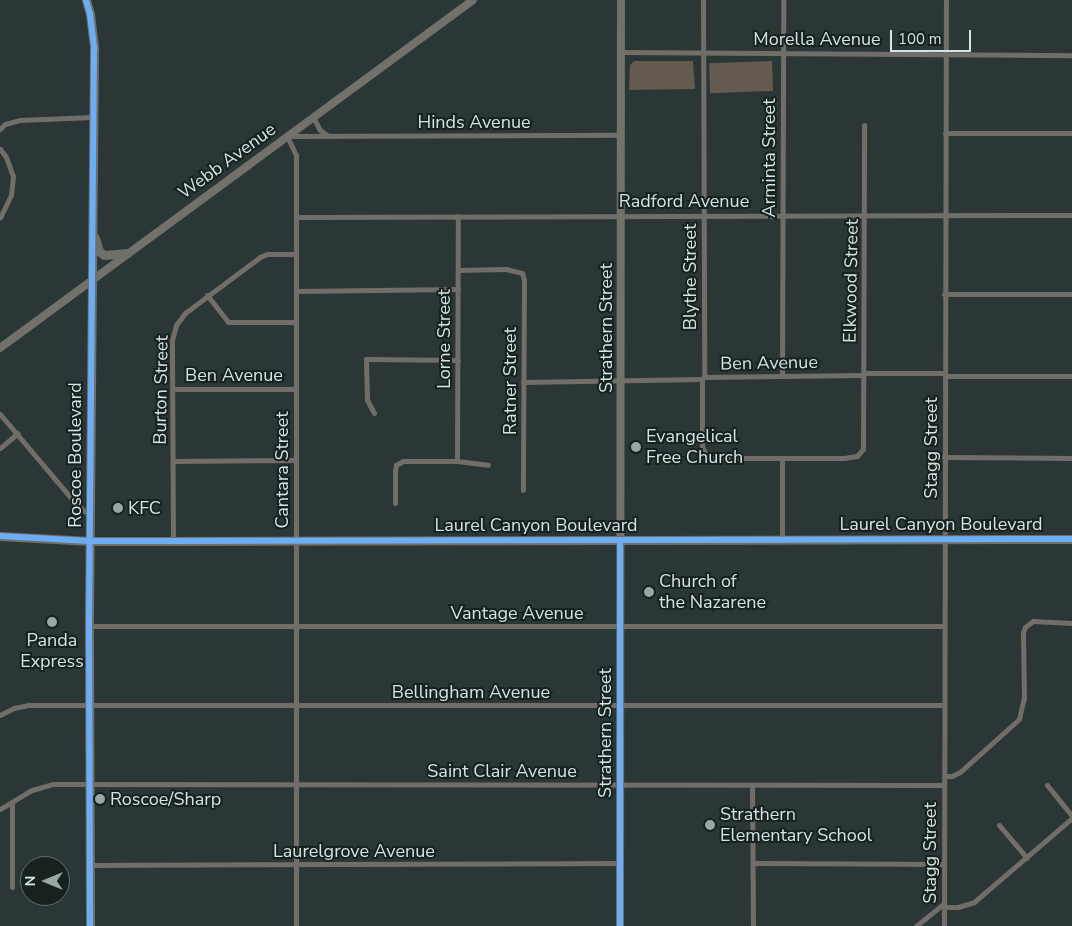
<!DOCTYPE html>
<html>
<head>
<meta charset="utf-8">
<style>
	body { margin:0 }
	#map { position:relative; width:1072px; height:926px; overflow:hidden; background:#2a3736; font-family:"Nunito Sans",sans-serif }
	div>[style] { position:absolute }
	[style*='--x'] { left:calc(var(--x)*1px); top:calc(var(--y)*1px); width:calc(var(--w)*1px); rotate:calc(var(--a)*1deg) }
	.green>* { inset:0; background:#645a50; transform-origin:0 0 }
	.street>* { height:5px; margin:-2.5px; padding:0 2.5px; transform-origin:2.5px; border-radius:2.5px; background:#716e69 }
	.secondary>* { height:8px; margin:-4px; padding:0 4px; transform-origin:4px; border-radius:4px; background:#72716b }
	.primary>* { height:9px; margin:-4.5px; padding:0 4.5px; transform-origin:4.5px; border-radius:4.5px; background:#70706a }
	.cycleway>* { height:6px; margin:-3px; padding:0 3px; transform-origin:3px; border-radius:3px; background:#6dadf4 }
	.dots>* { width:14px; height:14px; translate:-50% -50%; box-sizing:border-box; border:2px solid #162120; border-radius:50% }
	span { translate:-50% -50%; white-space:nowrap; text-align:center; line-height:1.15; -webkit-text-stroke:4px #162120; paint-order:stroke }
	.street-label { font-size:18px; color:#d5e3e1 }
	.poi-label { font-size:18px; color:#d5e3e1 }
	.left { translate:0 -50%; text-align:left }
	.north { position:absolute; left:20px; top:856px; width:50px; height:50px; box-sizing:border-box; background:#162120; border:1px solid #626f6d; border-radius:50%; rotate:270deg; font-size:14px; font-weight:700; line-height:20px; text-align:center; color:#d5e3e1 }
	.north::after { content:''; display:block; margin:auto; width:18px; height:22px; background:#99a7a5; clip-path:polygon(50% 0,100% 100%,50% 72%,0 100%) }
	.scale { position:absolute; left:890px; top:30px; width:81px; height:22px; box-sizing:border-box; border:2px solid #d5e3e1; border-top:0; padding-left:6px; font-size:15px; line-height:18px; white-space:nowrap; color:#d5e3e1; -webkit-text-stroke:4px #162120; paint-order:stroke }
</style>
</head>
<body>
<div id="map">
	<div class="green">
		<div style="clip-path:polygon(634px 61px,693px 61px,695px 89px,629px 90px,630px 65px)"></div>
		<div style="left:772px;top:61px;width:30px;height:63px;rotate:88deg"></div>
	</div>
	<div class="street">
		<div style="--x:703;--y:0;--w:377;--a:89.8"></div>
		<div style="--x:704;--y:377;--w:3;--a:135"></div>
		<div style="--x:702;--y:379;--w:68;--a:90"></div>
		<div style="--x:702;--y:447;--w:7;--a:63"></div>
		<div style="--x:705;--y:453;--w:9;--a:32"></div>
		<div style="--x:713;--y:458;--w:131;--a:0"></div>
		<div style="--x:844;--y:458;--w:13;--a:-9"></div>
		<div style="--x:857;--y:456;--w:9;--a:-49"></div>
		<div style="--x:863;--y:449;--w:324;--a:-89.8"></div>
		<div style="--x:621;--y:52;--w:451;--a:0.4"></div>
		<div style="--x:313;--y:117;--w:15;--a:62"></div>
		<div style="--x:320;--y:130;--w:9;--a:36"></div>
		<div style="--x:0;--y:129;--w:7;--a:-45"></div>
		<div style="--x:5;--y:124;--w:16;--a:-15"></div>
		<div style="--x:20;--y:120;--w:73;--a:-2.4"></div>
		<div style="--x:945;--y:133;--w:127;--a:0"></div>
		<div style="--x:287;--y:136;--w:21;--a:65"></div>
		<div style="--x:296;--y:155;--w:771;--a:90"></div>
		<div style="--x:289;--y:136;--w:332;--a:-0.2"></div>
		<div style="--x:0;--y:149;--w:10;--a:53"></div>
		<div style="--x:6;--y:157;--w:20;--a:70"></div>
		<div style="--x:13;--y:176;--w:19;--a:96"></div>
		<div style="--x:11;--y:195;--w:25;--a:116"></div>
		<div style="--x:296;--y:217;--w:776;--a:-0.15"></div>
		<div style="--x:458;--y:270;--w:48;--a:-1.2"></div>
		<div style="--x:506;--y:269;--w:16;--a:14"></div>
		<div style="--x:522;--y:273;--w:7;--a:74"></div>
		<div style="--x:524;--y:280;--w:210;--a:90.3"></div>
		<div style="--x:296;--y:291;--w:162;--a:-0.7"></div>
		<div style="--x:944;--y:294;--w:128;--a:0"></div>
		<div style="--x:207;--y:295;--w:34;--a:52"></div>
		<div style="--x:228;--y:322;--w:68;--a:0"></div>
		<div style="--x:864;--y:373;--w:81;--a:0"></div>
		<div style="--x:782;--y:376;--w:376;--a:-89.8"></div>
		<div style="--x:945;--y:376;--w:127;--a:0"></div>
		<div style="--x:704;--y:377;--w:160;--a:-0.7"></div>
		<div style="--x:523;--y:382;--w:179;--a:-1"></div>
		<div style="--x:173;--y:389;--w:122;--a:0"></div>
		<div style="--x:374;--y:413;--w:15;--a:-118"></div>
		<div style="--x:367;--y:400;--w:41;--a:-91.4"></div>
		<div style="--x:366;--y:359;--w:92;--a:0.6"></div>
		<div style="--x:0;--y:414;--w:119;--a:49.8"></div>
		<div style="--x:77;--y:505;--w:16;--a:38"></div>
		<div style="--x:0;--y:448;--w:23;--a:-40"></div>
		<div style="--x:944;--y:457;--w:128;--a:0.4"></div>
		<div style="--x:782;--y:458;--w:81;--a:90"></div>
		<div style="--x:174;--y:461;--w:122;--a:-0.5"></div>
		<div style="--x:457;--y:461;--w:245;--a:-89.8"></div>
		<div style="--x:395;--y:503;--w:32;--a:-90"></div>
		<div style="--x:395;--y:471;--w:6;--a:-81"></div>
		<div style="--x:396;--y:465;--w:8;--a:-30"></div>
		<div style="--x:403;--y:461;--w:54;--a:0"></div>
		<div style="--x:457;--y:461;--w:31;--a:7"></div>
		<div style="--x:173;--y:541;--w:201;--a:-90.3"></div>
		<div style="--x:172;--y:340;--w:16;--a:-75"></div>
		<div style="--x:176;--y:325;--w:15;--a:-53"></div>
		<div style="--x:185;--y:313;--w:94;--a:-36.7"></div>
		<div style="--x:260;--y:257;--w:8;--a:-23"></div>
		<div style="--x:267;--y:254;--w:29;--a:0"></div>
		<div style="--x:89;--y:626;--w:855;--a:0"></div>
		<div style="--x:0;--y:715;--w:16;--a:-27"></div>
		<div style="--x:14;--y:708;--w:14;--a:-12"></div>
		<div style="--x:28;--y:705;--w:916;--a:0"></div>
		<div style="--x:944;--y:776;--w:8;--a:0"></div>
		<div style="--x:952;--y:776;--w:9;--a:-27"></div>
		<div style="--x:960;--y:772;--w:79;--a:-41.9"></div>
		<div style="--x:1019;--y:719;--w:22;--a:-77"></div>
		<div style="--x:1024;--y:698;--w:65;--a:-90.9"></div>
		<div style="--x:1023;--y:633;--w:6;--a:-72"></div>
		<div style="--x:1025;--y:627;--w:10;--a:-37"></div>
		<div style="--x:1033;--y:621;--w:39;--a:3"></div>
		<div style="--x:752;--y:785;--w:141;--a:89.6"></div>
		<div style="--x:1047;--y:785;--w:40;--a:51"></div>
		<div style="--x:12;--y:802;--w:85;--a:90"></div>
		<div style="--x:0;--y:809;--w:37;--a:-31"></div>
		<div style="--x:32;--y:790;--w:22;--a:-16"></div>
		<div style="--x:53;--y:784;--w:890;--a:0.06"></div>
		<div style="--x:999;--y:825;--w:43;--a:49.7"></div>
		<div style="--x:753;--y:863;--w:191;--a:0.3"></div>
		<div style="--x:90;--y:865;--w:529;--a:-0.22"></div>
		<div style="--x:944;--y:907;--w:14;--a:0"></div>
		<div style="--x:958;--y:907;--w:17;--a:-17"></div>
		<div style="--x:974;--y:902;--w:129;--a:-40.6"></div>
		<div style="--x:916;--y:926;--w:36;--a:-39"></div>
		<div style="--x:944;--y:926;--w:926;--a:-89.88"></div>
	</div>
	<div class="secondary">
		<div style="--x:0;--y:348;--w:587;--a:-36.34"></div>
		<div style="--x:620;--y:926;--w:926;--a:-89.94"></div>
	</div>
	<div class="primary">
		<div style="--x:86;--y:0;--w:15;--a:74"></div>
		<div style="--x:90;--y:14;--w:35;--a:83"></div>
		<div style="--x:94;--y:49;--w:577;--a:90.5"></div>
		<div style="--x:89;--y:626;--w:300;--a:89.8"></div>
		<div style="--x:95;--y:238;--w:14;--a:73"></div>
		<div style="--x:99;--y:251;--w:6;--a:39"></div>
		<div style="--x:104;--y:255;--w:24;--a:-5"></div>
		<div style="--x:0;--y:536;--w:90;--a:3.2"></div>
		<div style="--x:90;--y:541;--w:83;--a:0"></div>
		<div style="--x:173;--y:541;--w:899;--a:-0.13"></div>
	</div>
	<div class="cycleway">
		<div style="--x:86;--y:0;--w:15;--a:74"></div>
		<div style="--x:90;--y:14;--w:35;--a:83"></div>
		<div style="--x:94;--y:49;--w:577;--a:90.5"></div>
		<div style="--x:89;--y:626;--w:300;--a:89.8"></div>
		<div style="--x:0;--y:536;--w:90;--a:3.2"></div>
		<div style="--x:90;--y:541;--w:83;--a:0"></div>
		<div style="--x:173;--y:541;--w:899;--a:-0.13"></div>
		<div style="--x:620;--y:926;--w:386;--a:-90"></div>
	</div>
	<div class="dots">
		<div style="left:636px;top:447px;background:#99a7a5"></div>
		<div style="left:118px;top:508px;background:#99a7a5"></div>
		<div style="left:649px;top:592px;background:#99a7a5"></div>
		<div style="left:52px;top:622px;background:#99a7a5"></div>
		<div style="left:100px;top:799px;background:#99a7a5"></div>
		<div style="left:710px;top:825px;background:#99a7a5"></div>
	</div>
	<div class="street-label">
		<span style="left:817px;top:39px">Morella Avenue</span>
		<span style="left:474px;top:122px">Hinds Avenue</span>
		<span style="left:769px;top:158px;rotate:-90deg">Arminta Street</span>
		<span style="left:227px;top:161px;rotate:-36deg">Webb Avenue</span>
		<span style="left:684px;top:201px">Radford Avenue</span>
		<span style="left:690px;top:277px;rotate:-90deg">Blythe Street</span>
		<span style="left:851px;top:281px;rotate:-89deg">Elkwood Street</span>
		<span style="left:606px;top:328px;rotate:-90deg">Strathern Street</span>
		<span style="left:444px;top:339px;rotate:-90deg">Lorne Street</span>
		<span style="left:769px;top:363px;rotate:-1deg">Ben Avenue</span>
		<span style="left:234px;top:375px">Ben Avenue</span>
		<span style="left:510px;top:381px;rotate:-90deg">Ratner Street</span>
		<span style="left:161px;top:390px;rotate:-89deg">Burton Street</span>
		<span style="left:931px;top:448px;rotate:-90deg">Stagg Street</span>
		<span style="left:75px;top:455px;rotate:-90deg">Roscoe Boulevard</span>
		<span style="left:282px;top:470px;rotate:-90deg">Cantara Street</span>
		<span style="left:941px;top:524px">Laurel Canyon Boulevard</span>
		<span style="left:536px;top:525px">Laurel Canyon Boulevard</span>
		<span style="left:517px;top:613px">Vantage Avenue</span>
		<span style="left:471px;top:692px">Bellingham Avenue</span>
		<span style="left:605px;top:733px;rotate:-90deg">Strathern Street</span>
		<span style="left:502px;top:771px">Saint Clair Avenue</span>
		<span style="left:354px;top:851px">Laurelgrove Avenue</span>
		<span style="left:930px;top:853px;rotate:-90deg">Stagg Street</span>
	</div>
	<div class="poi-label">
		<span class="left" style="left:646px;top:447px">Evangelical<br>Free Church</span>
		<span class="left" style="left:128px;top:508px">KFC</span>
		<span class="left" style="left:659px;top:592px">Church of<br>the Nazarene</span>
		<span style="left:52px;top:651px">Panda<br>Express</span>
		<span class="left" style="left:110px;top:799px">Roscoe/Sharp</span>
		<span class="left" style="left:720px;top:825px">Strathern<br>Elementary School</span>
	</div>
	<div class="north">N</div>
	<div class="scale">100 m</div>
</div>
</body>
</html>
